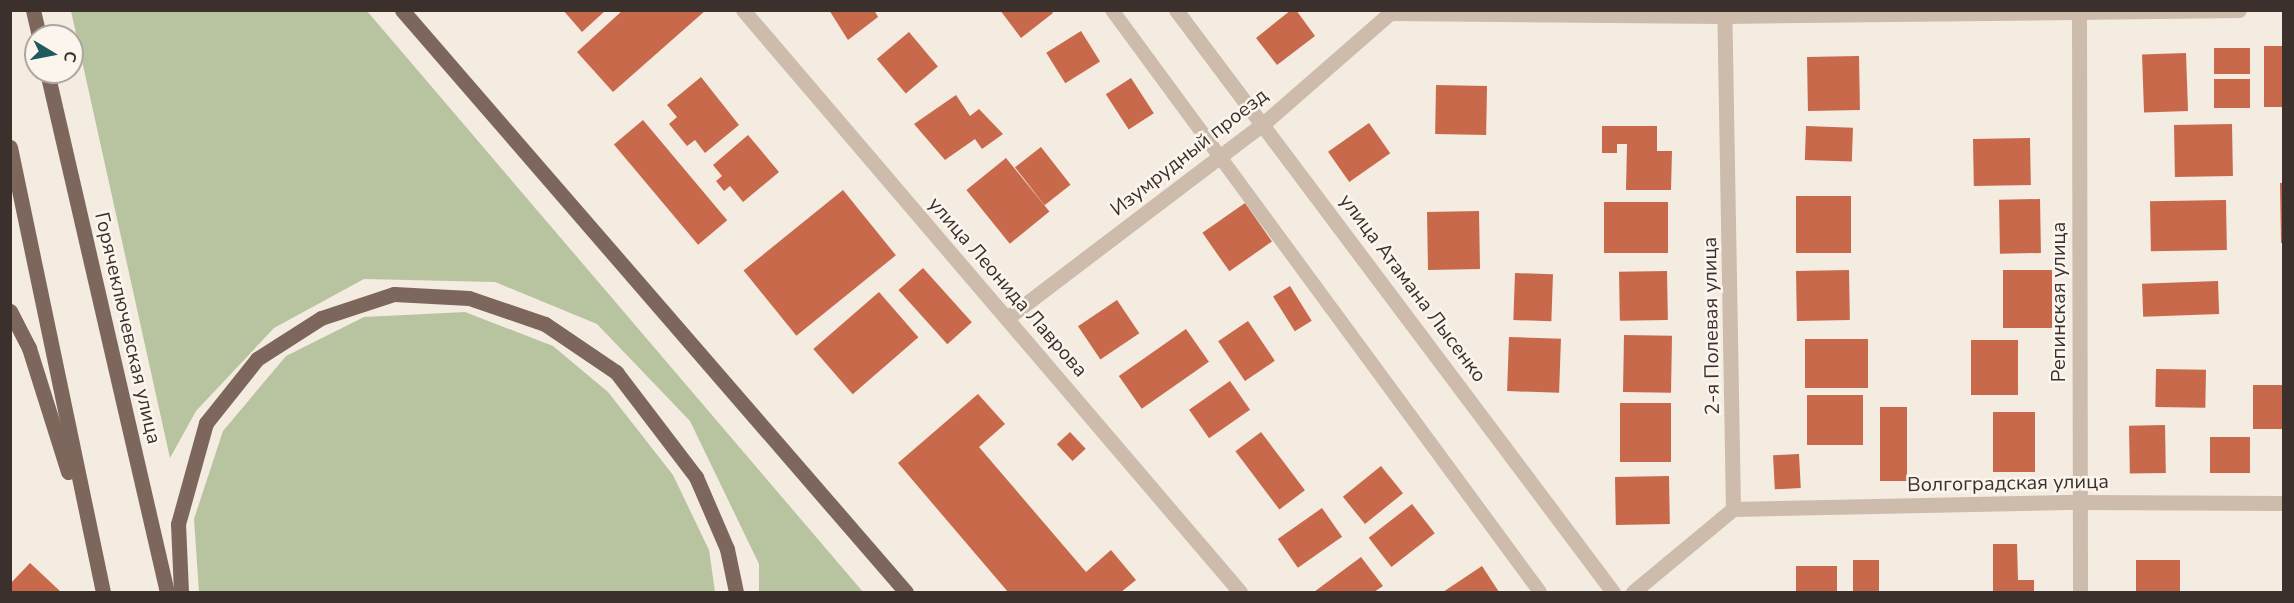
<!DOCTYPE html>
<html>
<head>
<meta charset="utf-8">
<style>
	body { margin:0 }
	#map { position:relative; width:2294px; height:603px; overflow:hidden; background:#f4ebe1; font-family:"Nunito Sans",sans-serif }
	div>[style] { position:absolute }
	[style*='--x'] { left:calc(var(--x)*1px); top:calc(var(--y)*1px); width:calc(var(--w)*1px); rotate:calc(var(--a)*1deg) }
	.green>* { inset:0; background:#b8c4a0 }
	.building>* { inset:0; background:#c8694b; transform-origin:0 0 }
	.service>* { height:14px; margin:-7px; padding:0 7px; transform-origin:7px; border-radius:7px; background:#cdbbac }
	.minor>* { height:15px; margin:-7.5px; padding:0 7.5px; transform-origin:7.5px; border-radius:7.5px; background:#cdbbac }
	.primary>* { height:15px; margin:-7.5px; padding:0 7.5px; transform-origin:7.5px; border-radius:7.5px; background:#7d675c }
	span { translate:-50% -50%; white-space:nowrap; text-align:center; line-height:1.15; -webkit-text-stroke:5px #fbf5ee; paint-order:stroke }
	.street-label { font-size:20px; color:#3b302b }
	.frame { position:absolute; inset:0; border:12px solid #3b302b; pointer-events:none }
	.north { position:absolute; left:24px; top:24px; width:60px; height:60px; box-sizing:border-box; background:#fbf5ee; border:2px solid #aea6a0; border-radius:50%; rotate:100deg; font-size:16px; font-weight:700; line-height:24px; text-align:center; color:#3b302b }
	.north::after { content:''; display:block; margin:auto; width:21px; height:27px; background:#1f5a5e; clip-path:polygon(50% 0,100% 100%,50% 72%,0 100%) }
</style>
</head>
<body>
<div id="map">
	<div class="green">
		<div style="clip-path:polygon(71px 11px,367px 11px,863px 592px,759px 592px,759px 564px,690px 421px,597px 324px,495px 282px,364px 279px,274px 328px,196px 411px,170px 458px)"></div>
		<div style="clip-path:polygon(465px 312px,553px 346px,608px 392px,673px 475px,709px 550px,715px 592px,199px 592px,194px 519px,223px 431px,286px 356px,364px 317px)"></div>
	</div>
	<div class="building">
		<div style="clip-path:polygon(563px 10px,606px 10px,582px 32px)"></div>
		<div style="clip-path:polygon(623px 10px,706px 10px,613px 92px,577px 52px)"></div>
		<div style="clip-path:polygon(829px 10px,874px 10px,878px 17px,848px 40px)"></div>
		<div style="clip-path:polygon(1000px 10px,1051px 10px,1053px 13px,1021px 38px)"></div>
		<div style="clip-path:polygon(1291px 10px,1296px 10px,1315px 36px,1277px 65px,1256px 38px)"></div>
		<div style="left:1081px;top:31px;width:36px;height:41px;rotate:58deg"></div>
		<div style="left:909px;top:32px;width:45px;height:42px;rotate:50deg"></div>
		<div style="left:2264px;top:46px;width:20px;height:61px"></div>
		<div style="left:2250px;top:48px;width:26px;height:36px;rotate:90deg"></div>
		<div style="left:2186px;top:53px;width:58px;height:44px;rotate:88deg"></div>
		<div style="left:1859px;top:56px;width:54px;height:52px;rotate:89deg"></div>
		<div style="clip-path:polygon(701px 77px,739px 125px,705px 153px,695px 140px,687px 146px,669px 124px,677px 117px,667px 105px)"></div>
		<div style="left:1131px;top:78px;width:42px;height:30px;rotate:57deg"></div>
		<div style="left:2250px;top:79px;width:29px;height:36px;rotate:90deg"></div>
		<div style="left:1436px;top:85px;width:51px;height:49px;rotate:1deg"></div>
		<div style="clip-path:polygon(956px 95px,970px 116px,979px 109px,1003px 134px,982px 149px,975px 139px,945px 160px,914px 124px)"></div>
		<div style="left:643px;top:120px;width:131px;height:38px;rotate:50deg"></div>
		<div style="left:1369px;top:123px;width:37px;height:50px;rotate:55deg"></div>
		<div style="left:2232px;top:124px;width:52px;height:58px;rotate:89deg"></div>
		<div style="clip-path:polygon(1602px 126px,1657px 126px,1657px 151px,1672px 151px,1671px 190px,1626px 190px,1627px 144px,1617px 144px,1617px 153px,1602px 153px)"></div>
		<div style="left:1806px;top:126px;width:47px;height:34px;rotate:2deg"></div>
		<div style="clip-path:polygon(748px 135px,779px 172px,743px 202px,730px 186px,724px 191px,716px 181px,722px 176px,713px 165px)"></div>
		<div style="left:2030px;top:138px;width:47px;height:57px;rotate:89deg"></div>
		<div style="left:1041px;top:147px;width:48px;height:33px;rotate:52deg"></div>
		<div style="left:1006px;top:158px;width:69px;height:51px;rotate:51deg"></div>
		<div style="clip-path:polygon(2280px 183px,2284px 183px,2284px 243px,2281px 243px)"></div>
		<div style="left:843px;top:190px;width:84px;height:128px;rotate:51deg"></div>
		<div style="left:1796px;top:196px;width:55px;height:57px"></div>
		<div style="left:2040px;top:199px;width:54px;height:41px;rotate:89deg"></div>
		<div style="left:2226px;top:200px;width:50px;height:76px;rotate:89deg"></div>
		<div style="left:1604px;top:202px;width:64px;height:51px"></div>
		<div style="left:1245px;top:203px;width:47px;height:52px;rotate:55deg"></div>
		<div style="left:1479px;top:211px;width:58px;height:52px;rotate:89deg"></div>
		<div style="left:923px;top:268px;width:73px;height:33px;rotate:48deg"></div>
		<div style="left:1849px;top:270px;width:50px;height:53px;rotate:89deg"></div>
		<div style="left:2003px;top:270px;width:49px;height:58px"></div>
		<div style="left:1667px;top:271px;width:49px;height:48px;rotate:89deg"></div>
		<div style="left:1515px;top:273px;width:38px;height:47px;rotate:2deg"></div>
		<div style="left:2218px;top:281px;width:33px;height:76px;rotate:88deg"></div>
		<div style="left:1290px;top:286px;width:41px;height:20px;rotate:58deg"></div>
		<div style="left:879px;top:292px;width:60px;height:87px;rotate:49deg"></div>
		<div style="left:1117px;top:300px;width:40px;height:47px;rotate:56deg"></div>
		<div style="left:1248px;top:321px;width:48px;height:36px;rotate:56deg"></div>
		<div style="left:1186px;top:329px;width:40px;height:82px;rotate:55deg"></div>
		<div style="left:1624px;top:335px;width:48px;height:57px;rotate:1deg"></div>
		<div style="left:1509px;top:337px;width:52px;height:54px;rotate:2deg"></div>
		<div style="left:1805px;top:339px;width:63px;height:49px"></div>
		<div style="left:1971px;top:340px;width:47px;height:55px"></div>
		<div style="left:2156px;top:369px;width:50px;height:38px;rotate:1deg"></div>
		<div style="left:1230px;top:381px;width:35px;height:50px;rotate:55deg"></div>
		<div style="left:2253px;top:385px;width:31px;height:44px"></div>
		<div style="clip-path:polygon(978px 394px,1005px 424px,979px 447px,1086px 572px,1111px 550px,1136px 580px,1121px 592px,1008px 592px,898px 463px)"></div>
		<div style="left:1807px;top:395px;width:56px;height:50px"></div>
		<div style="left:1620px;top:403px;width:51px;height:59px"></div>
		<div style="left:1880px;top:407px;width:27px;height:74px"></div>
		<div style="left:1993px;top:412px;width:42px;height:60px"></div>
		<div style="left:2165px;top:425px;width:48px;height:36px;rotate:89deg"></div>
		<div style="left:1070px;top:432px;width:23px;height:18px;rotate:47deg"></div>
		<div style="left:1261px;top:432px;width:73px;height:32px;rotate:53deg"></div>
		<div style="left:2210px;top:437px;width:40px;height:36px"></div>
		<div style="left:1799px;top:454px;width:34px;height:26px;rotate:87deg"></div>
		<div style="left:1381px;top:466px;width:35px;height:49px;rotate:51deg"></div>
		<div style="left:1669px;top:476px;width:48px;height:54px;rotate:89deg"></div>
		<div style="left:1412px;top:504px;width:37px;height:55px;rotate:52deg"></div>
		<div style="left:1322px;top:508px;width:35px;height:54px;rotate:55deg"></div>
		<div style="clip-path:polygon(1993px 544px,2017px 544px,2018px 580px,2034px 580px,2034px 592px,1993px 592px)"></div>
		<div style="clip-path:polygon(1361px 557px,1383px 586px,1374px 592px,1314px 592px)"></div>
		<div style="left:1879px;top:560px;width:32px;height:26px;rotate:90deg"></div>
		<div style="left:2136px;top:560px;width:44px;height:32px"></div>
		<div style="clip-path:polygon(30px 563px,61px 592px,10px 592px,10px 584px)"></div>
		<div style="clip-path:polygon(1482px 566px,1499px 592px,1443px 592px)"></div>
		<div style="left:1837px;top:566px;width:26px;height:41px;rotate:90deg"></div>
	</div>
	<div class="service">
		<div style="--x:1112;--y:10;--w:722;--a:53.67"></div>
	</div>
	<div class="minor">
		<div style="--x:743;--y:10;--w:765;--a:49.5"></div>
		<div style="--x:1176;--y:10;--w:728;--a:53.1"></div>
		<div style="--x:2079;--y:10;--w:582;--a:89.9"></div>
		<div style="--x:1390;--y:13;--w:334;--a:0.5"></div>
		<div style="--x:1724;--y:16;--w:515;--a:-0.67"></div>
		<div style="--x:1007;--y:318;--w:323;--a:-37.2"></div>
		<div style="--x:1264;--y:123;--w:167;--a:-41.1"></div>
		<div style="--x:1733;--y:509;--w:346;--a:-1.2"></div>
		<div style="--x:2079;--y:502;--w:205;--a:0.3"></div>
		<div style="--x:1633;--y:592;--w:130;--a:-39.7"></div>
		<div style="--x:1733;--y:509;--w:499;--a:-91"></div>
	</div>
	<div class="primary">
		<div style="--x:33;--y:10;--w:27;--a:77"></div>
		<div style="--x:402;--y:10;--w:770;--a:49.11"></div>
		<div style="--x:47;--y:72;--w:534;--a:77.01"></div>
		<div style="--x:10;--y:147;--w:455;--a:78.2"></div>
		<div style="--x:10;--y:311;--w:42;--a:62.8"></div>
		<div style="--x:29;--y:348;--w:130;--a:72.5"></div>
		<div style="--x:181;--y:592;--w:68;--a:-92.5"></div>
		<div style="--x:178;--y:524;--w:105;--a:-74.5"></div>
		<div style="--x:206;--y:423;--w:82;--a:-51.4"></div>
		<div style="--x:257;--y:359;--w:76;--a:-32.6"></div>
		<div style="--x:321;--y:318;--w:77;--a:-18.2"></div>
		<div style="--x:394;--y:294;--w:75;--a:3.1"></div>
		<div style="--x:469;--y:298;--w:80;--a:18.9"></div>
		<div style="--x:545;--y:324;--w:86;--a:34.1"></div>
		<div style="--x:616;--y:372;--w:132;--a:52.7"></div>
		<div style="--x:696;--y:477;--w:78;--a:66.7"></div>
		<div style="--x:727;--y:549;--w:44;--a:78.2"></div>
	</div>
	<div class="street-label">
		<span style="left:1189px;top:152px;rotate:-38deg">Изумрудный проезд</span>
		<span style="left:1008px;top:287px;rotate:49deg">улица Леонида Лаврова</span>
		<span style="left:1413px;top:288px;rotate:53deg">улица Атамана Лысенко</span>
		<span style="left:2058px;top:302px;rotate:-90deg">Репинская улица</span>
		<span style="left:1711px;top:326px;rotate:-91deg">2-я Полевая улица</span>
		<span style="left:128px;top:328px;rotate:77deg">Горячеключевская улица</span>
		<span style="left:2008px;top:483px;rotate:-1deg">Волгоградская улица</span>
	</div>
	<div class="frame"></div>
	<div class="north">С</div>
</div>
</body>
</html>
